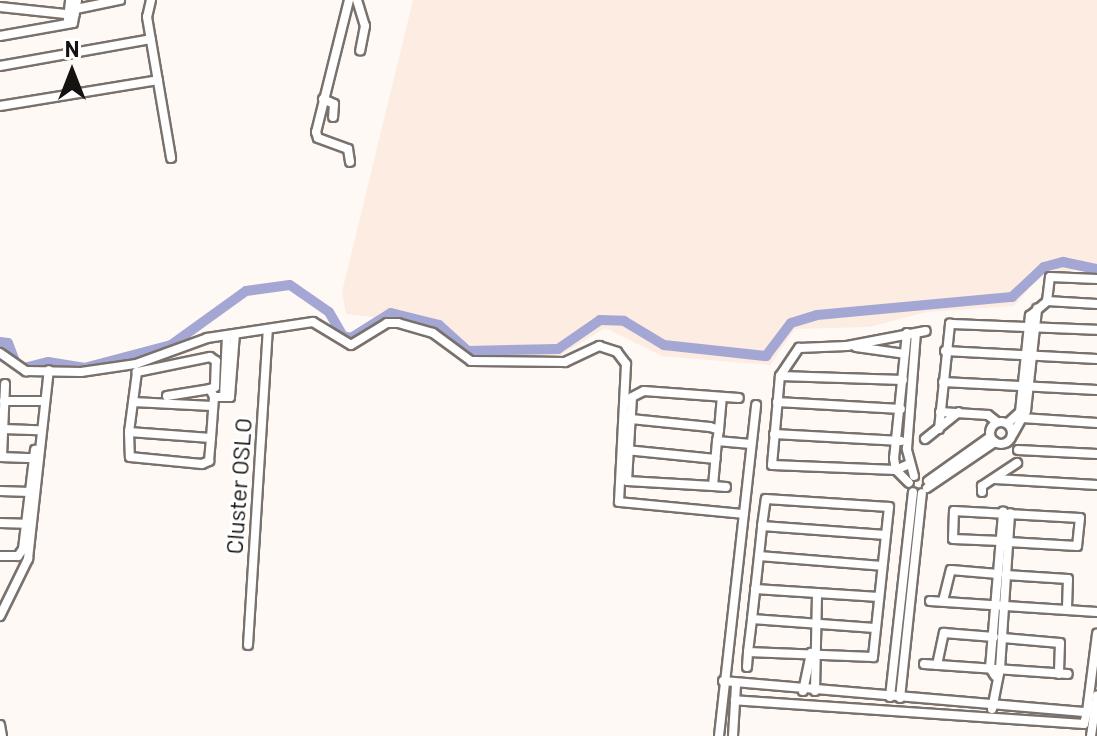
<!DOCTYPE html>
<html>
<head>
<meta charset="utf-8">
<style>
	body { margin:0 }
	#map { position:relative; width:1097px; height:736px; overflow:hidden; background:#fff9f5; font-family:Barlow,sans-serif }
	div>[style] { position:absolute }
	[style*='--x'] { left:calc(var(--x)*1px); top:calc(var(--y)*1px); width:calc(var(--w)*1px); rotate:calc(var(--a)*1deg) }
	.built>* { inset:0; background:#fdece1 }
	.river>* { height:10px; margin:-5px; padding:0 5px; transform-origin:5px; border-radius:5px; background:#a4a7d4 }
	.roads { filter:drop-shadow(2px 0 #79716c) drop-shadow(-2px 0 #79716c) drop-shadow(0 2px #79716c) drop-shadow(0 -2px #79716c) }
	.minor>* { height:8px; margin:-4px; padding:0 4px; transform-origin:4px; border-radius:4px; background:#fff }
	.minor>.ring { margin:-4px; padding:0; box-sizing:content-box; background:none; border:8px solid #fff; border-radius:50% }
	span { translate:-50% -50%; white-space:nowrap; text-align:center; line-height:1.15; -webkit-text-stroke:6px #fff; paint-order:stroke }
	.street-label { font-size:24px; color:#161210 }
	.north { position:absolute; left:32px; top:32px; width:80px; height:80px; -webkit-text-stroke:6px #fff; paint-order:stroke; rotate:0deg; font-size:22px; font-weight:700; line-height:32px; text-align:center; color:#161210 }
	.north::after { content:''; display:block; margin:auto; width:28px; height:36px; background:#161210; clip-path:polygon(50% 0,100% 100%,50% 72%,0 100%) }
</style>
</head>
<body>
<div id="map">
	<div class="built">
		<div style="clip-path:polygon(413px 0,1097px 0,1097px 277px,1084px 270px,1044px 271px,1014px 306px,927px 312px,869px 327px,795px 329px,770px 365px,662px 356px,605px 328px,550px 362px,466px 362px,409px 321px,346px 314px,342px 292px)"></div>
	</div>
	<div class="river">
		<div style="--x:0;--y:342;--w:8;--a:7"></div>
		<div style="--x:8;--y:343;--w:19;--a:69"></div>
		<div style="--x:24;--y:368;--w:25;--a:-14"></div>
		<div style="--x:48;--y:362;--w:36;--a:9"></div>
		<div style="--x:84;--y:368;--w:90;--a:-14.8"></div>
		<div style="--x:171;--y:345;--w:92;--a:-35.8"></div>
		<div style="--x:246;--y:291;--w:44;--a:-7.8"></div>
		<div style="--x:290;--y:285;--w:47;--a:34.7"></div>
		<div style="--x:329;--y:312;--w:28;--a:60"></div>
		<div style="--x:343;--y:336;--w:8;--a:14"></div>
		<div style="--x:351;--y:338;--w:47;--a:-32"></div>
		<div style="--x:391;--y:313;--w:49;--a:14"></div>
		<div style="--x:439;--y:325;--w:39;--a:42"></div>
		<div style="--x:468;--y:351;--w:90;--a:-1.3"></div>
		<div style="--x:558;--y:349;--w:51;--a:-34.6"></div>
		<div style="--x:600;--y:320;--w:24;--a:2"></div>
		<div style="--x:624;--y:321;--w:47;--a:31"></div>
		<div style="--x:664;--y:345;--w:103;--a:6.2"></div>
		<div style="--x:766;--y:356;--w:41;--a:-52.9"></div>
		<div style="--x:791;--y:323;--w:27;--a:-17"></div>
		<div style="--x:817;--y:315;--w:196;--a:-5.3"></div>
		<div style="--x:1012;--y:297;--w:44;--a:-43.2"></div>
		<div style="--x:1044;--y:267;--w:20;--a:-15"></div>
		<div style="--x:1063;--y:262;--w:35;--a:12"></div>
	</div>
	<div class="roads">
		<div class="minor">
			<div style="--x:151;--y:0;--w:17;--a:103"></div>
			<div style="--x:147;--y:17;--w:143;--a:80.3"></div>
			<div style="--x:349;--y:0;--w:136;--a:104"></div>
			<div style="--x:316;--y:132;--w:6;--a:72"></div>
			<div style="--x:318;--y:138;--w:32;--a:20"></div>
			<div style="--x:348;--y:149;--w:13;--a:81"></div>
			<div style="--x:357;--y:0;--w:27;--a:73"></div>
			<div style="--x:365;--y:26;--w:25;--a:101"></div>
			<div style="--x:0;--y:7;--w:75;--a:6.1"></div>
			<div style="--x:76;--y:9;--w:45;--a:-11.6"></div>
			<div style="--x:68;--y:20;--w:20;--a:-84"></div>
			<div style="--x:0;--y:36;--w:74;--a:-10.1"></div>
			<div style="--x:73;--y:23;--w:23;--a:-80"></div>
			<div style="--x:0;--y:66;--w:153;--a:-10.1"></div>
			<div style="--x:323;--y:99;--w:12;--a:24"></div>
			<div style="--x:334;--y:104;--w:13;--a:94"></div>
			<div style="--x:0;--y:106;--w:160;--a:-9.3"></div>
			<div style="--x:1047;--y:301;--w:50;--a:3.4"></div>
			<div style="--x:907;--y:333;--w:126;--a:95.9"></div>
			<div style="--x:894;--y:458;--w:12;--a:81"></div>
			<div style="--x:896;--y:470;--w:18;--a:45"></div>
			<div style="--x:856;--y:347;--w:49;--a:8.1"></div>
			<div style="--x:945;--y:351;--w:152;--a:3"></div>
			<div style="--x:0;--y:353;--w:32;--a:35"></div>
			<div style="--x:26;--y:371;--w:55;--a:1"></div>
			<div style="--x:81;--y:372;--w:56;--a:-8.3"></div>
			<div style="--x:136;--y:364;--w:76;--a:-20.1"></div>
			<div style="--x:207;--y:338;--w:107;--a:-8.6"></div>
			<div style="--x:313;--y:322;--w:44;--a:31.2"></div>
			<div style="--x:351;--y:345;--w:42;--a:-31.4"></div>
			<div style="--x:387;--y:323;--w:11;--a:0"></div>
			<div style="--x:398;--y:323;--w:36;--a:16"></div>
			<div style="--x:433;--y:333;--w:47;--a:36.4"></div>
			<div style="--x:471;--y:361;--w:94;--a:0.6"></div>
			<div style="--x:565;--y:362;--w:38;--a:-25"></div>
			<div style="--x:599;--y:346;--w:19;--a:18"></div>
			<div style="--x:617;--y:352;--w:15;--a:53"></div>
			<div style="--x:626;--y:364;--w:138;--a:92.9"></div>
			<div style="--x:619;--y:502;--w:125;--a:5.5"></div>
			<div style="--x:780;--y:376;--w:123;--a:1.9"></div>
			<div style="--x:943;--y:382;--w:154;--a:3"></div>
			<div style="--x:210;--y:389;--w:5;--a:-22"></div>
			<div style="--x:215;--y:387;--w:26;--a:-88"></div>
			<div style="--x:216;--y:361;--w:7;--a:-146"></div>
			<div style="--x:210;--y:357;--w:75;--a:168.4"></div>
			<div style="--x:137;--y:372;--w:61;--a:97.6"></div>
			<div style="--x:129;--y:432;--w:82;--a:4.2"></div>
			<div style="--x:211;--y:438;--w:41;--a:-85.8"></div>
			<div style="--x:167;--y:396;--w:44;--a:-9.2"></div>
			<div style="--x:210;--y:389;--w:9;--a:63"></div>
			<div style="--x:214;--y:397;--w:16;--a:0"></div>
			<div style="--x:230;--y:397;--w:63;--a:-85.5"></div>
			<div style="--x:224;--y:397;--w:61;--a:-87.2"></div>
			<div style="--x:4;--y:401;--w:38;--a:0"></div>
			<div style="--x:133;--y:402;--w:79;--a:2.9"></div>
			<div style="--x:777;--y:402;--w:124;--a:3.2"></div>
			<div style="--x:940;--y:412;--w:48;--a:3.6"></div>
			<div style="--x:988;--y:415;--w:11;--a:38"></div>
			<div style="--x:1022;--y:418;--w:75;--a:3.8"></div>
			<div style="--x:631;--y:419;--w:79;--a:5.8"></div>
			<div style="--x:710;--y:427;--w:9;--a:18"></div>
			<div style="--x:719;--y:430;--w:11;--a:100"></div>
			<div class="ring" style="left:990px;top:422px;width:14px;height:14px"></div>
			<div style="--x:1008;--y:423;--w:16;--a:-43"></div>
			<div style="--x:1020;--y:412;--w:97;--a:-84.1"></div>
			<div style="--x:1030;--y:316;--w:23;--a:-41"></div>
			<div style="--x:1047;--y:301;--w:24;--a:-83"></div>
			<div style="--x:1050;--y:277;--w:47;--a:2.4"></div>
			<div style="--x:3;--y:429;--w:35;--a:2"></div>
			<div style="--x:939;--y:429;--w:106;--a:-84"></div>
			<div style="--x:950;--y:324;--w:147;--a:2.3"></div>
			<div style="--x:719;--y:430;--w:33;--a:-85"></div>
			<div style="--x:129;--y:432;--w:25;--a:88"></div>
			<div style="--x:130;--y:457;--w:72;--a:5.6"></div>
			<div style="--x:202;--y:464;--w:8;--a:-23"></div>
			<div style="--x:209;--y:461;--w:23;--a:-85"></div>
			<div style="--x:774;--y:434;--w:127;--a:3.2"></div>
			<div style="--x:1013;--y:434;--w:26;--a:-61"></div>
			<div style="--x:1026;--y:411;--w:103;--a:-83.8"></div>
			<div style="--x:925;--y:439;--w:43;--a:-38.5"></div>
			<div style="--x:626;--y:450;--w:90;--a:5.7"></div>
			<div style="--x:1018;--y:450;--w:79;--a:2.9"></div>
			<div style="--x:0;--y:457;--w:34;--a:2"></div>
			<div style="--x:2;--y:457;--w:73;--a:-87.6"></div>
			<div style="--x:907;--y:465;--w:12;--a:156"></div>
			<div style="--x:896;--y:470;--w:124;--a:-177.7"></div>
			<div style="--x:772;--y:465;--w:89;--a:-84.9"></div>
			<div style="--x:780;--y:376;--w:34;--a:-56"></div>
			<div style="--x:799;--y:348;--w:48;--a:-2.4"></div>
			<div style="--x:847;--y:346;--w:80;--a:-10.8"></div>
			<div style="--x:914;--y:476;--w:28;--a:-105"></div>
			<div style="--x:907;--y:449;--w:116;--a:-85.6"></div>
			<div style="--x:995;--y:479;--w:102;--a:3.4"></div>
			<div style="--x:928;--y:481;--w:76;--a:-35.4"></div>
			<div style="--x:713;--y:486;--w:86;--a:-176.7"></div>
			<div style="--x:627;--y:481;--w:84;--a:-86.6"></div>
			<div style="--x:632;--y:397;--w:13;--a:-27"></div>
			<div style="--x:644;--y:391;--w:95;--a:4.2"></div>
			<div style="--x:726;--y:487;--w:13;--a:-176"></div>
			<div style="--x:713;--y:486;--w:45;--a:-84.9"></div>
			<div style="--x:717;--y:441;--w:34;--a:5"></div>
			<div style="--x:927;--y:488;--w:82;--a:-34.1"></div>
			<div style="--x:0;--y:491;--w:30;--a:2"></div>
			<div style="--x:982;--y:492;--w:6;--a:-90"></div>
			<div style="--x:982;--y:486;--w:42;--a:-33.3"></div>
			<div style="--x:0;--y:523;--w:25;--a:2"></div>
			<div style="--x:762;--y:526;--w:124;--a:4.2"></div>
			<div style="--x:1001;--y:541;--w:48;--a:-177.6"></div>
			<div style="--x:953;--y:539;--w:28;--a:-88"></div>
			<div style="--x:954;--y:511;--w:126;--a:3.2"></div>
			<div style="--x:1080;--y:518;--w:28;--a:96"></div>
			<div style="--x:1077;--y:546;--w:69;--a:-176.7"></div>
			<div style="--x:0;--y:556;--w:18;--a:0"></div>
			<div style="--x:18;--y:556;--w:9;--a:-54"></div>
			<div style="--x:23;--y:549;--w:100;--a:-83.1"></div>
			<div style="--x:759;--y:556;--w:123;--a:4.6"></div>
			<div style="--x:1006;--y:575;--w:62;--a:3.7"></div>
			<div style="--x:1068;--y:579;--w:30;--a:92"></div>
			<div style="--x:755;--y:589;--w:124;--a:3.7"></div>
			<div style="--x:930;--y:601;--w:167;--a:3.8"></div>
			<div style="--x:943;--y:601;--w:32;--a:-76"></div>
			<div style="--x:951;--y:570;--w:47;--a:4.9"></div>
			<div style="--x:0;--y:616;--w:64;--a:-63.8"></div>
			<div style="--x:28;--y:559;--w:190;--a:-83.7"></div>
			<div style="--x:752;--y:619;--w:123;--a:4.2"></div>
			<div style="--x:1003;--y:638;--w:57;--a:5"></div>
			<div style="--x:1060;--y:643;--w:31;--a:92"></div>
			<div style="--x:248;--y:645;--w:316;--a:-86.4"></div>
			<div style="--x:924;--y:664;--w:144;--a:4"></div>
			<div style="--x:937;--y:665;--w:33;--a:-78"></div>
			<div style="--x:944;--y:633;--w:50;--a:4.6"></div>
			<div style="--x:747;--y:667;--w:15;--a:-86"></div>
			<div style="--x:748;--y:652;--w:33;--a:-83"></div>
			<div style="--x:752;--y:619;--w:63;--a:-83.7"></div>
			<div style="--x:759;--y:556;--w:30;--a:-84"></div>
			<div style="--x:762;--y:526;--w:27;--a:-82"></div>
			<div style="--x:766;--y:499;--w:123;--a:3.7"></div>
			<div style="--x:889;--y:507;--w:151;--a:96.1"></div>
			<div style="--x:873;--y:657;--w:125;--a:-177.7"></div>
			<div style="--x:995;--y:676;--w:9;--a:-122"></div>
			<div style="--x:990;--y:668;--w:157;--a:-85.2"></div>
			<div style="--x:723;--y:681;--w:365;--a:4.9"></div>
			<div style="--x:1087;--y:712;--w:12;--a:104"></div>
			<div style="--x:1084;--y:724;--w:350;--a:-176.1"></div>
			<div style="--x:803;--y:691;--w:39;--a:-78"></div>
			<div style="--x:815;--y:691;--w:98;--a:-88.8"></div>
			<div style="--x:890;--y:697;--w:206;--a:-83.6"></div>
			<div style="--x:900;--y:698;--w:206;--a:-83.9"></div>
			<div style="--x:992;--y:709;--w:41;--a:-78.7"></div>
			<div style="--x:1000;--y:669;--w:156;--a:-86.3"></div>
			<div style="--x:1087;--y:712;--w:79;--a:-82.7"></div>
			<div style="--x:0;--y:725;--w:11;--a:80"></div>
			<div style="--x:719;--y:736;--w:333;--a:-83.6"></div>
			<div style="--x:733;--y:736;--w:51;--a:-86.6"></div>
			<div style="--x:1091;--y:736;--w:41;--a:-81.7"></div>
		</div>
	</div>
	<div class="street-label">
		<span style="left:238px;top:486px;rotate:-86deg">Cluster OSLO</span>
	</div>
	<div class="north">N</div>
</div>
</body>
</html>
